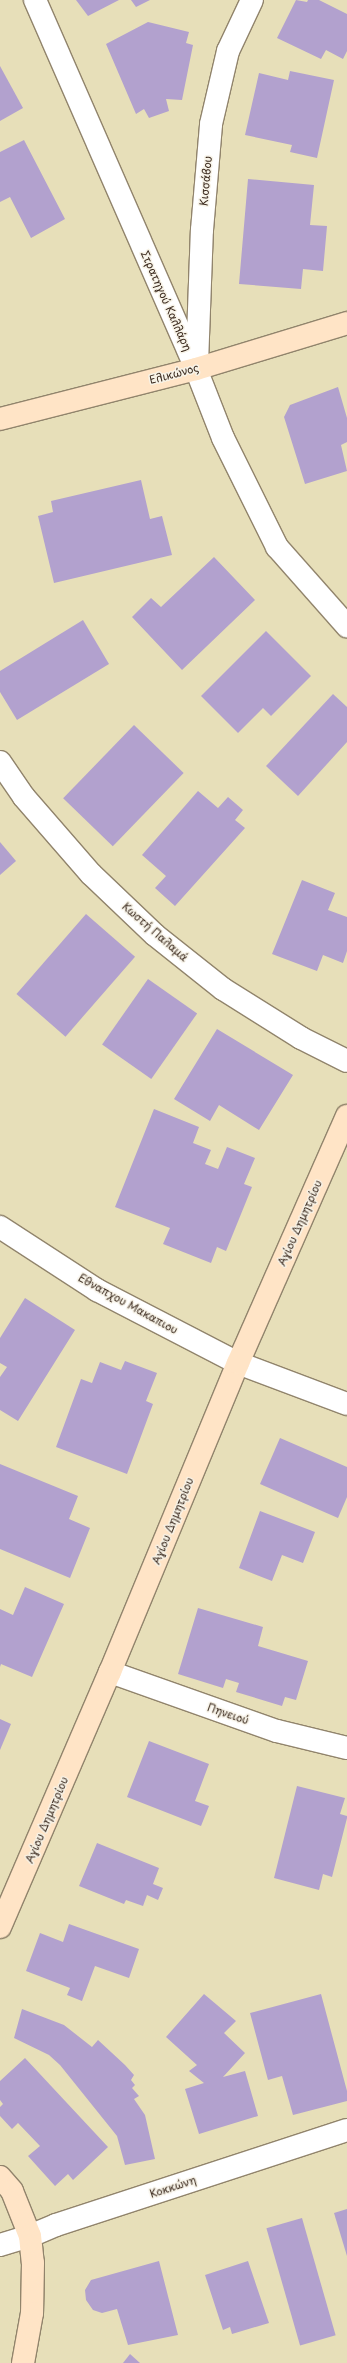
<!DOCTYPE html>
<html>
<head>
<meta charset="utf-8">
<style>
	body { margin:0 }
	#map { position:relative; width:347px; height:2363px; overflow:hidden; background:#e7dfb9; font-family:"Playpen Sans",sans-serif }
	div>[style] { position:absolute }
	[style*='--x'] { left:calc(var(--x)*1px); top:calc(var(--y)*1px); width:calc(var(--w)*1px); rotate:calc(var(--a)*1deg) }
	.building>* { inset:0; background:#b2a1ce; transform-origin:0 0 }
	.roads { filter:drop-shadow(1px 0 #91846c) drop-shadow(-1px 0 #91846c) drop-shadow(0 1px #91846c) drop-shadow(0 -1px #91846c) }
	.street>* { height:22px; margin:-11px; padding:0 11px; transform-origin:11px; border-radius:11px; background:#fff }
	.secondary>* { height:22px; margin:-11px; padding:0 11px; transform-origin:11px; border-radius:11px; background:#ffe4c6 }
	span { translate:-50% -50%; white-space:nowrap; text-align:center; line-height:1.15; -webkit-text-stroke:3px #f7f3e8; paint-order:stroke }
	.street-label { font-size:11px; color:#3b2a1e }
</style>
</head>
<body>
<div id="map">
	<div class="building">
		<div style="clip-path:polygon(76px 0,119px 0,88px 16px)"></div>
		<div style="clip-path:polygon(131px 0,150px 0,136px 7px)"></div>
		<div style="clip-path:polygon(296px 0,307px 2px,308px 0,319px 0,347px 14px,347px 51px,343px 59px,326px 50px,321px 59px,277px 38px)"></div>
		<div style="clip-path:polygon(148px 22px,189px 32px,186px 43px,193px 45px,182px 100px,166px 99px,169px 111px,149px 118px,144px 109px,136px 114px,106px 44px)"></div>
		<div style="clip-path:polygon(0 66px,23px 108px,0 121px)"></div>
		<div style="clip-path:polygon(290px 71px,334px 80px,317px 158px,290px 152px,292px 145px,245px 135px,259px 73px,288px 80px)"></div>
		<div style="clip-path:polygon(24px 140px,65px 219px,31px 238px,10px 197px,0 202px,0 152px)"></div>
		<div style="clip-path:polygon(248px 179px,314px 185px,310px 225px,327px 226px,323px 271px,303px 269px,301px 289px,239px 284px)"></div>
		<div style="clip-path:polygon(338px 387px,347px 418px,347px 442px,341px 445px,347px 471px,305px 484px,284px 417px,290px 405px)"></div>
		<div style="clip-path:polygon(141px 480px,150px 519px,162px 516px,172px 555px,54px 583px,38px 516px,53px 512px,51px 501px)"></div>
		<div style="clip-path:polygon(214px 557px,255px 600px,182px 670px,132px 617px,151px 598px,161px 607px)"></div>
		<div style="clip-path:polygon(83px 620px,109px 664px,17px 720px,0 692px,0 671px)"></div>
		<div style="clip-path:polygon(266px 631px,311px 676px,271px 716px,263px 708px,238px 733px,201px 696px)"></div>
		<div style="clip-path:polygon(333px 694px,347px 707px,347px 742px,298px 796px,266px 766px)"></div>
		<div style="left:134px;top:725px;width:69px;height:102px;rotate:44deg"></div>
		<div style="clip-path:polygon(198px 791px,218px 808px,228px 797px,243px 810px,235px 820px,245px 828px,175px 906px,155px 888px,166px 876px,142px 855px)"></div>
		<div style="clip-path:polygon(0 842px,16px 861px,0 875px)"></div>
		<div style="clip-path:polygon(302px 880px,335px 893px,328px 910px,347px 917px,347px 951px,343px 963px,323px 955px,317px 971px,272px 954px)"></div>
		<div style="left:86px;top:914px;width:65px;height:106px;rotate:41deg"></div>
		<div style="left:148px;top:979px;width:60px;height:80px;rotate:35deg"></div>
		<div style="clip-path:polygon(217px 1029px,293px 1075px,259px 1130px,219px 1105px,210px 1121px,174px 1099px)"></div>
		<div style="clip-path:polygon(154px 1109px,199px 1127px,193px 1143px,211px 1150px,205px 1164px,218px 1169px,227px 1147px,255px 1158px,244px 1184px,252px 1187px,226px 1251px,217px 1247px,211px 1263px,163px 1244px,170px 1228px,115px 1207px)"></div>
		<div style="clip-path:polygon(25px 1298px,75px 1330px,18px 1421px,0 1410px,0 1377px,7px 1367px,0 1363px,0 1338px)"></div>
		<div style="clip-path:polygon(125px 1361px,157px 1373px,146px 1401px,153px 1404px,127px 1474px,56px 1447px,81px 1379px,92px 1383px,100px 1362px,121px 1370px)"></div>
		<div style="clip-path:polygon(280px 1438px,347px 1467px,347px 1497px,338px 1518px,260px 1484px)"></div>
		<div style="clip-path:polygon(0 1464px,78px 1496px,69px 1519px,90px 1528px,70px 1578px,0 1549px)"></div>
		<div style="clip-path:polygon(260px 1511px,315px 1532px,303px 1563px,282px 1555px,272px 1581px,239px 1568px)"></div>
		<div style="clip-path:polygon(25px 1587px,64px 1604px,32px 1677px,1px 1664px,0 1667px,0 1609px,13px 1615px)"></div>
		<div style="clip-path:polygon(198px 1608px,263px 1627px,258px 1646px,308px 1661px,296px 1700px,285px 1697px,282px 1706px,236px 1692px,239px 1683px,226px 1679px,223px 1688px,178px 1674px)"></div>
		<div style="clip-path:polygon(0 1719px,11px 1724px,0 1750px)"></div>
		<div style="clip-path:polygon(149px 1741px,209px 1764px,195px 1801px,209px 1806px,201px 1826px,127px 1797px)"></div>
		<div style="clip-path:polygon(297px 1786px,345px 1798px,340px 1814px,347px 1816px,347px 1818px,332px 1877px,323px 1874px,319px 1890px,274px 1878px)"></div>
		<div style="clip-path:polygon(97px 1843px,159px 1868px,153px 1884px,163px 1888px,158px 1900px,147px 1895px,143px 1906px,126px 1900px,124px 1904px,79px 1886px)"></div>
		<div style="clip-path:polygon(69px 1924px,139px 1949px,129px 1978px,95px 1966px,82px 2001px,67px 1995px,70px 1988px,26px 1971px,40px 1933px,63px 1942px)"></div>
		<div style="clip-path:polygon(204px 1994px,236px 2021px,224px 2033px,245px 2053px,223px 2077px,245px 2071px,258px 2116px,199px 2134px,185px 2089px,204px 2083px,189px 2071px,197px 2065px,166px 2037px)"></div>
		<div style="clip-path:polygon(321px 1994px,347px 2091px,347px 2101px,293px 2115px,282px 2076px,268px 2080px,250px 2013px)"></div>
		<div style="clip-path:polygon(22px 2009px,64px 2025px,92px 2047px,98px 2040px,125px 2065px,134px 2075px,131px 2080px,135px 2085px,132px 2088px,139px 2096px,134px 2099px,145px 2115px,155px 2159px,125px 2165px,117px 2136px,60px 2065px,49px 2055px,14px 2038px)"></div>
		<div style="clip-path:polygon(25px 2058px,108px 2147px,73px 2180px,68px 2174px,55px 2186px,28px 2156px,40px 2146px,18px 2123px,12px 2129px,0 2116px,0 2107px,3px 2104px,0 2100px,0 2081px)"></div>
		<div style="clip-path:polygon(347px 2209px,347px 2256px,334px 2213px)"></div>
		<div style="left:302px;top:2218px;width:122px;height:37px;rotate:74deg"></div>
		<div style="clip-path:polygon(159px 2261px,178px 2335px,128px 2345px,117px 2309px,102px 2313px,93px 2310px,86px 2300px,85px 2290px,91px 2280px)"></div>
		<div style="clip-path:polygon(248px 2261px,269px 2323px,232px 2334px,230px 2327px,223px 2330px,205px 2275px)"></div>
		<div style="clip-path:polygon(130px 2354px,140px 2363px,123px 2363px)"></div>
	</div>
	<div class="roads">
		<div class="street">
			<div style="--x:35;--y:0;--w:403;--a:66.4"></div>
			<div style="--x:196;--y:369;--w:74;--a:68.6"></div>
			<div style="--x:223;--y:438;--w:122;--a:63.6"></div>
			<div style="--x:277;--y:547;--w:106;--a:48.5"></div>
			<div style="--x:197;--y:364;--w:134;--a:-87.9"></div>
			<div style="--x:202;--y:230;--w:106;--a:-85.1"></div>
			<div style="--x:211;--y:124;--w:75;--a:-76.9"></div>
			<div style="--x:228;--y:51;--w:56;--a:-64.8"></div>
			<div style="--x:0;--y:762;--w:42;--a:55.6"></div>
			<div style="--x:24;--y:797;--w:102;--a:49"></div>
			<div style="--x:91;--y:874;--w:88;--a:43.6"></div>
			<div style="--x:155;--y:935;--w:87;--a:38.5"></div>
			<div style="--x:223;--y:989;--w:92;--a:32.1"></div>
			<div style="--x:301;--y:1038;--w:51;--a:26.6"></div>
			<div style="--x:0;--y:1227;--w:116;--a:33"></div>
			<div style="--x:97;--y:1290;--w:159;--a:27.4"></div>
			<div style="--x:238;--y:1363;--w:116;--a:20.6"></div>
			<div style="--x:110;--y:1672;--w:177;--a:19.5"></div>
			<div style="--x:277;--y:1731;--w:72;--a:13.7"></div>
			<div style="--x:0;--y:2245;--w:31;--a:-17"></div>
			<div style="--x:30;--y:2236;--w:28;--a:-23"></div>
			<div style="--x:56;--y:2225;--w:306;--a:-18.1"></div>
		</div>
		<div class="secondary">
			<div style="--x:0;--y:419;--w:202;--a:-14.3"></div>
			<div style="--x:196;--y:369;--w:158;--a:-16.9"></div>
			<div style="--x:0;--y:1927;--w:278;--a:-66.7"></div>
			<div style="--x:110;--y:1672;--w:334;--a:-67.5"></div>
			<div style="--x:238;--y:1363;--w:270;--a:-66.2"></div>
			<div style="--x:0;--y:2177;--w:18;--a:49"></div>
			<div style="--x:12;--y:2191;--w:48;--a:68.2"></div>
			<div style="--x:30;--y:2236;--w:27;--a:84"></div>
			<div style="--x:33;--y:2263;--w:50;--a:91.1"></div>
			<div style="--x:32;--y:2313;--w:51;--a:100.2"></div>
		</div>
	</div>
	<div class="street-label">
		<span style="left:206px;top:181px;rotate:-85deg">Κισσάβου</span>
		<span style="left:166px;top:301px;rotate:66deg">Στρατηγού Καλλάρη</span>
		<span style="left:174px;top:374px;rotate:-15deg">Ελικώνος</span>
		<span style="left:155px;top:932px;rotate:41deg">Κωστή Παλαμά</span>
		<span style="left:300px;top:1223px;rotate:-66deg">Αγίου Δημητρίου</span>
		<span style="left:128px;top:1304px;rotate:29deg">Εθναπχου Μακαπιου</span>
		<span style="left:173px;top:1521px;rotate:-68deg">Αγίου Δημητρίου</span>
		<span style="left:228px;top:1714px;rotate:19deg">Πηνειού</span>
		<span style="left:47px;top:1820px;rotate:-67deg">Αγίου Δημητρίου</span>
		<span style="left:173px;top:2187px;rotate:-18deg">Κοκκώνη</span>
	</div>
</div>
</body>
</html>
